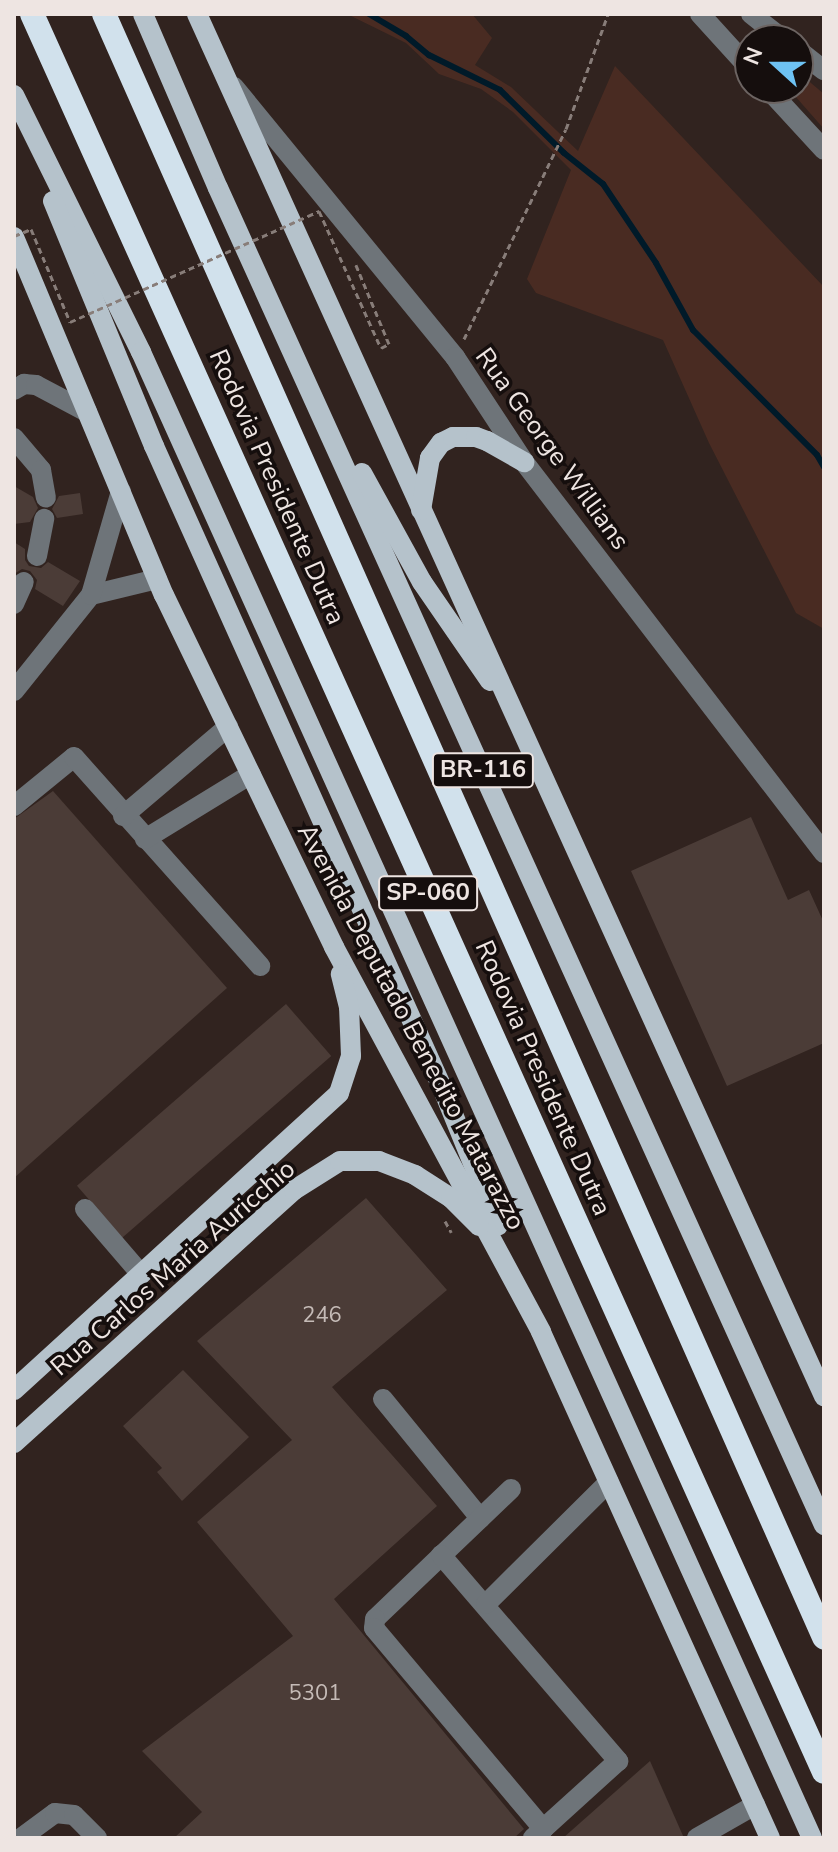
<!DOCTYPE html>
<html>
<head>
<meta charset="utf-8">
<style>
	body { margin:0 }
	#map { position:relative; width:838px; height:1852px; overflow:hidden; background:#31231f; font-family:"Nunito Sans",sans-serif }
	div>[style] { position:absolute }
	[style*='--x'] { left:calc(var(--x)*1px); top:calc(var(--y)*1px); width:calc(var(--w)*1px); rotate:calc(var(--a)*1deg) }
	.green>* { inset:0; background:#492b22 }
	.stream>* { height:6px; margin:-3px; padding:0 3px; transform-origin:3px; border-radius:3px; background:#001a29 }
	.building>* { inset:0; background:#4b3c37; transform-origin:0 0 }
	.path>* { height:3px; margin-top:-1.5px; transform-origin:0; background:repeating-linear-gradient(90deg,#887d79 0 6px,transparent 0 10px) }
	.minor>* { height:20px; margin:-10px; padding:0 10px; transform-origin:10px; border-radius:10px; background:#6e7479 }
	.major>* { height:20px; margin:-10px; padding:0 10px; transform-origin:10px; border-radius:10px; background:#b5c2cb }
	.highway>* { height:24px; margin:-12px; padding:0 12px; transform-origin:12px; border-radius:12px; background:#d1e1ec }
	.path-bridge>* { height:3px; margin-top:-1.5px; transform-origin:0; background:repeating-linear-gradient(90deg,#887d79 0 6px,transparent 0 10px) }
	span { translate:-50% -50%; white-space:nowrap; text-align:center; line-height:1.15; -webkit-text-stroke:7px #150e0d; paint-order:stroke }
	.number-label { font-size:22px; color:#c5bbb7 }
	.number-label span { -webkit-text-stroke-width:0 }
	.shield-label span { padding:2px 6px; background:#150e0d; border:2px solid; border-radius:6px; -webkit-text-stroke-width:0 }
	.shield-label { font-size:24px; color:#eee5e2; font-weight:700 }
	.street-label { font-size:26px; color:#eee5e2 }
	.frame { position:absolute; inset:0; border:16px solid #eee5e2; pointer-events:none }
	.north { position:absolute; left:734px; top:24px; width:80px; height:80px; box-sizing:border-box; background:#150e0d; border:2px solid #6c6462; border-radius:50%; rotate:291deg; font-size:22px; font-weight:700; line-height:32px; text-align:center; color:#eee5e2 }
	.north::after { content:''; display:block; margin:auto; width:28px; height:36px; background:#6ec2f3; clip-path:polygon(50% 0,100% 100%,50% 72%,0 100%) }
</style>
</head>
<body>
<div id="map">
	<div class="green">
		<div style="clip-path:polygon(347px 14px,472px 14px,492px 38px,475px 65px,511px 87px,578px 151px,615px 66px,824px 287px,824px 629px,796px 613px,709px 443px,663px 340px,536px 293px,527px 279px,571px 170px,513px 112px,481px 89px,439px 74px,406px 43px)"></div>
		<div style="clip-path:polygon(798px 72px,824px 94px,824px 129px,788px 88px,798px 88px)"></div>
	</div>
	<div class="stream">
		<div style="--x:369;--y:14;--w:43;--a:30.7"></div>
		<div style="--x:406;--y:36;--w:30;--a:40"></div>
		<div style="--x:429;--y:55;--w:79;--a:26.2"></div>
		<div style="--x:500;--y:90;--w:90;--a:44.5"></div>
		<div style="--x:564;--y:153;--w:50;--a:38.5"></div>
		<div style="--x:603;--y:184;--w:95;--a:56.1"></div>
		<div style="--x:656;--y:263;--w:77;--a:61.1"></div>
		<div style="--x:693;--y:330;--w:176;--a:45.2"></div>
		<div style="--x:817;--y:455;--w:14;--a:60"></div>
	</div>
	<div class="building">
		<div style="clip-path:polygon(14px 486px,33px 497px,38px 508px,30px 522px,14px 524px)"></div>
		<div style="clip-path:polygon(80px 493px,83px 514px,57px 518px,52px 509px,59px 496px)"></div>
		<div style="clip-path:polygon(14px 542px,25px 549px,25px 560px,29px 566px,41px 568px,48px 562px,80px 581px,63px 606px,35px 589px,37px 580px,30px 571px,22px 569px,14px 574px)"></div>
		<div style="clip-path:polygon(53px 791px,227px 988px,14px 1178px,14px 819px)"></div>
		<div style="clip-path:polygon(751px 817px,788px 900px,809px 890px,824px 923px,824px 1043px,727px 1086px,631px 871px)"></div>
		<div style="left:286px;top:1004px;width:69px;height:277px;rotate:49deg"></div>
		<div style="clip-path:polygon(366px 1198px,447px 1290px,332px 1387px,437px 1506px,334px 1599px,524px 1829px,514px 1838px,174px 1838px,202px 1812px,142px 1751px,293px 1636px,197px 1522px,292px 1440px,197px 1341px)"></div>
		<div style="clip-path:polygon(183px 1370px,249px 1437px,182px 1501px,157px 1472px,162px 1468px,123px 1426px)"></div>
		<div style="clip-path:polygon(650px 1761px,684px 1838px,563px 1838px)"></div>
	</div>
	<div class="path">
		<div style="--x:464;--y:339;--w:233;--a:-64.1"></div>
		<div style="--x:566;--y:129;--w:122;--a:-69.9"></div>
		<div style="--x:445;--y:1221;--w:13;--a:61"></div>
	</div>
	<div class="minor">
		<div style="--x:700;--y:14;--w:74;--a:47.7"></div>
		<div style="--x:751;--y:14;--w:42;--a:38.2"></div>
		<div style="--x:798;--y:50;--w:33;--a:38"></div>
		<div style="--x:234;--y:87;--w:349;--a:50.7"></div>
		<div style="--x:455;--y:357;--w:126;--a:56.7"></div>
		<div style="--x:524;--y:462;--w:493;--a:52.5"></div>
		<div style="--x:767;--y:88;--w:84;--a:47.4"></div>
		<div style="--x:14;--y:390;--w:12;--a:-31"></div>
		<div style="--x:24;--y:384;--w:12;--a:5"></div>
		<div style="--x:36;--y:385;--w:58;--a:27.9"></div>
		<div style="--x:14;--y:438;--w:42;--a:49.8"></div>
		<div style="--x:41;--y:470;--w:28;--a:80"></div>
		<div style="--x:37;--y:556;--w:38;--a:-79"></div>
		<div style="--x:91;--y:595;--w:68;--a:-13.6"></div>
		<div style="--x:14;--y:604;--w:24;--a:-66"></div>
		<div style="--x:14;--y:691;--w:123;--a:-51.3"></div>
		<div style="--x:91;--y:595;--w:108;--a:-73.9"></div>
		<div style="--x:14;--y:806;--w:77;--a:-39.2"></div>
		<div style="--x:74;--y:757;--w:280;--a:48.3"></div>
		<div style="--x:123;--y:816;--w:138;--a:-40.3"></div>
		<div style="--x:145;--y:839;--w:124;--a:-31.5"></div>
		<div style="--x:85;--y:1209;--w:86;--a:49.3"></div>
		<div style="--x:383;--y:1399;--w:154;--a:50.8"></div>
		<div style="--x:511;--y:1489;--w:188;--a:136.3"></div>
		<div style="--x:375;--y:1619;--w:9;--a:96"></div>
		<div style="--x:374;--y:1628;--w:263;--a:49.9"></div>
		<div style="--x:441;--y:1555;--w:272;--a:49.3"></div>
		<div style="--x:618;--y:1761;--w:115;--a:137.8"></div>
		<div style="--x:486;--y:1604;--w:173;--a:-44.8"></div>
		<div style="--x:21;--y:1838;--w:42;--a:-36.3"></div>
		<div style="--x:55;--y:1813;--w:19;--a:6"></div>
		<div style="--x:74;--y:1815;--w:33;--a:45"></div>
		<div style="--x:697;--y:1838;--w:67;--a:-29.6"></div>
	</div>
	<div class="major">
		<div style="--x:143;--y:14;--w:189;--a:66.7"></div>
		<div style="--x:218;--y:188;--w:1468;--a:65.62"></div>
		<div style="--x:197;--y:14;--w:1518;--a:65.6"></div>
		<div style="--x:14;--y:95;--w:287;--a:63.7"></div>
		<div style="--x:141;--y:352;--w:1630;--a:65.7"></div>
		<div style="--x:53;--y:201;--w:265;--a:67.6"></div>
		<div style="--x:154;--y:446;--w:708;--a:65.82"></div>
		<div style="--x:444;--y:1092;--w:144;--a:67.9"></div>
		<div style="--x:14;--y:237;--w:388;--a:67.3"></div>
		<div style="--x:164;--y:595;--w:391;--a:64.2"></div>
		<div style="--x:334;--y:947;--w:437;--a:61.7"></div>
		<div style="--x:541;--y:1332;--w:555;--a:65.65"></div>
		<div style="--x:362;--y:473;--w:124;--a:61.2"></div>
		<div style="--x:422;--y:582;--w:120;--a:55.5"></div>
		<div style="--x:421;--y:510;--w:53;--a:-80.2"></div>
		<div style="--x:430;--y:458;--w:19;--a:-54"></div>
		<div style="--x:441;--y:443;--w:13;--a:-27"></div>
		<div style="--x:453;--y:437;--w:23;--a:0"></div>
		<div style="--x:476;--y:437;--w:12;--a:20"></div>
		<div style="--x:487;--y:441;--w:43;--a:29.6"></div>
		<div style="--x:14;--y:1390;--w:440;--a:-42.4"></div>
		<div style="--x:339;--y:1093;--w:39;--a:-72"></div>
		<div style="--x:351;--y:1056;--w:49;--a:-92.3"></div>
		<div style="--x:349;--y:1007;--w:34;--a:-104"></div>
		<div style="--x:14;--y:1443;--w:377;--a:-42.1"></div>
		<div style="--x:294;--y:1190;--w:54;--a:-32.2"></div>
		<div style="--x:340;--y:1161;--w:39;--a:0"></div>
		<div style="--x:379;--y:1161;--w:39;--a:21"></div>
		<div style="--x:415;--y:1175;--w:43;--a:32.6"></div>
		<div style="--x:451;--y:1198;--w:40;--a:45"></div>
	</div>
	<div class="highway">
		<div style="--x:32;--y:14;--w:1928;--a:65.75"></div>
		<div style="--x:104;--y:14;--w:1776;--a:66.08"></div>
	</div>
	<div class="path-bridge">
		<div style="--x:14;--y:236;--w:18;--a:-22"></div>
		<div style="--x:31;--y:229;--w:101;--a:67.2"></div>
		<div style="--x:70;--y:322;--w:273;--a:-24"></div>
		<div style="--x:319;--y:211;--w:150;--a:65.7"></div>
		<div style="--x:381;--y:348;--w:9;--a:-27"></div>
		<div style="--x:389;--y:344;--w:86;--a:-112.7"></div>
	</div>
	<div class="number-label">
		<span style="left:322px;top:1316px">246</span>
		<span style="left:315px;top:1694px">5301</span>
	</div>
	<div class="shield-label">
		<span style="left:483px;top:770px">BR-116</span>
		<span style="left:428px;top:893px">SP-060</span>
	</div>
	<div class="street-label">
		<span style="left:552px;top:449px;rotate:54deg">Rua George Willians</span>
		<span style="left:277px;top:487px;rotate:66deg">Rodovia Presidente Dutra</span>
		<span style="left:411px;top:1027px;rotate:62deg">Avenida Deputado Benedito Matarazzo</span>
		<span style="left:543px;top:1078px;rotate:66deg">Rodovia Presidente Dutra</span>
		<span style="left:173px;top:1268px;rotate:-41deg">Rua Carlos Maria Auricchio</span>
	</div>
	<div class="frame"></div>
	<div class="north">N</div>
</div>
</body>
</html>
